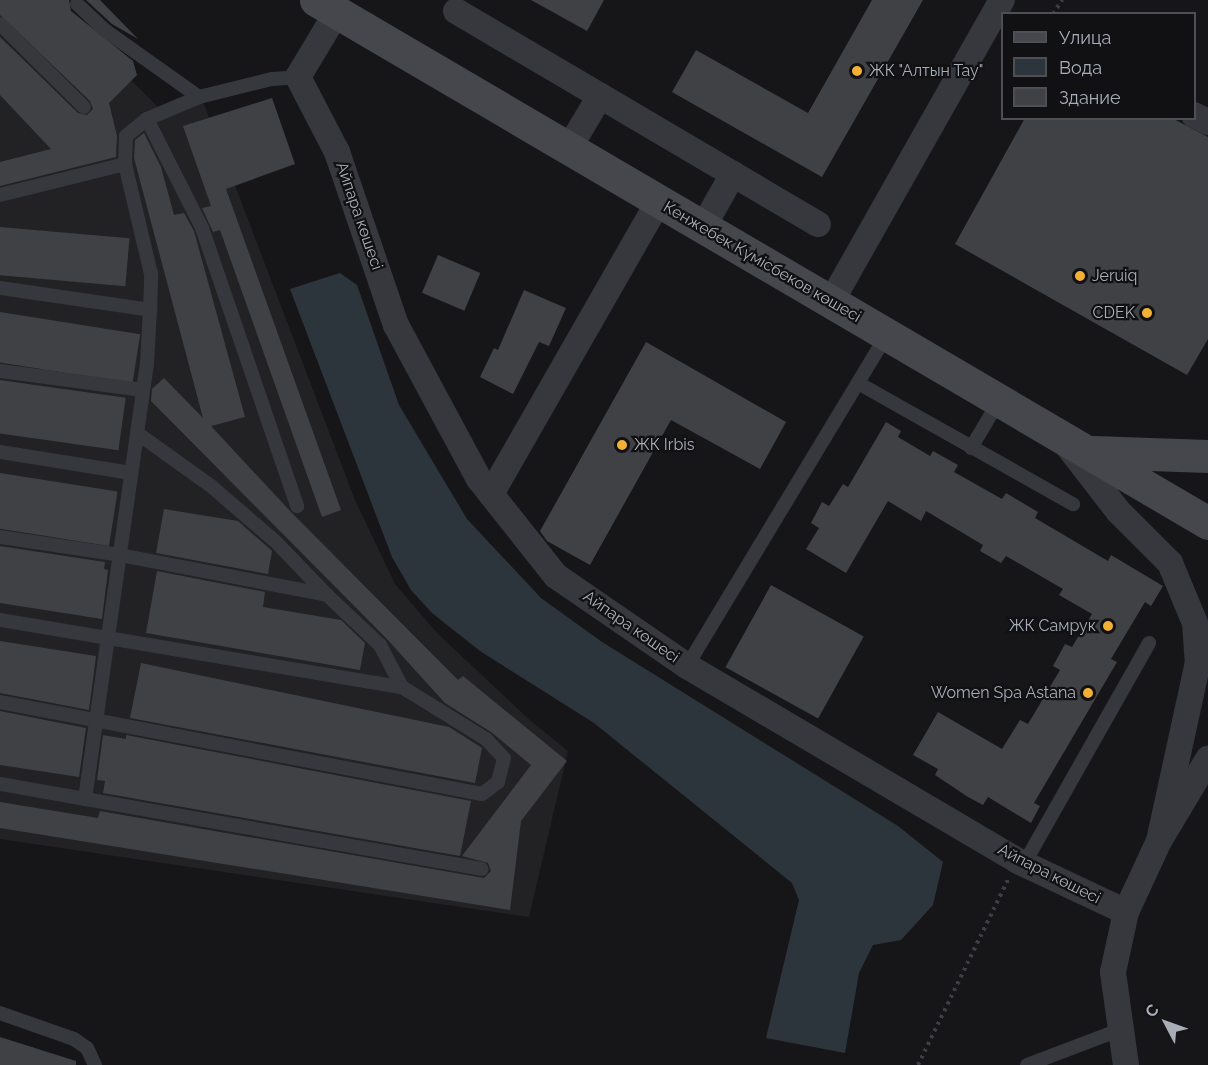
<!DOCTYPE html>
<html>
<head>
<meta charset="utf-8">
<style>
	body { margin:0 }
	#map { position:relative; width:1208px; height:1065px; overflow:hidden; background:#161618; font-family:Raleway,sans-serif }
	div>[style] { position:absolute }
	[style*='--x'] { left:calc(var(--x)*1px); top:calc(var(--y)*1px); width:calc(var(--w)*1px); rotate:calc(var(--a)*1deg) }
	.built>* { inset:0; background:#222225 }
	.water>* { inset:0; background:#2c353c }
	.building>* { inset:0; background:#404145; transform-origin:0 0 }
	.path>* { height:4px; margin-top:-2px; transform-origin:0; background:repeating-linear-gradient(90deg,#3d3f44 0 3px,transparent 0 7.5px) }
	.lane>* { height:14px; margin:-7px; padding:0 7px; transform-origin:7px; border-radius:7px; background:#37383d }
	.street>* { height:26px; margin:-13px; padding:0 13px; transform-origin:13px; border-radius:13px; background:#37383d }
	.secondary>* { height:33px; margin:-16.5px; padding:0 16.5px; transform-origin:16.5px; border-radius:16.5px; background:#45474d }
	.dots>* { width:16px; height:16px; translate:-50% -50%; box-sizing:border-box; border:3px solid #111113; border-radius:50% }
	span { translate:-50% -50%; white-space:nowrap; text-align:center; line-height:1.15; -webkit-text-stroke:4.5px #111113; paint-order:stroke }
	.poi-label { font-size:16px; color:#a8adb8 }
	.left { translate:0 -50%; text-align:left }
	.right { translate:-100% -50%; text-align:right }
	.street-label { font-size:16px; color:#a8adb8 }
	.legend { position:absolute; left:1001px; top:12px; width:195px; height:108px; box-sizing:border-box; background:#111113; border:2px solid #4d4f55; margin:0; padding:8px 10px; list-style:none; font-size:18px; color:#a8adb8 }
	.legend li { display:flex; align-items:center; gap:12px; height:30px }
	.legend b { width:30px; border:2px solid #4d4f55 }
	.north { position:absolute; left:1136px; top:993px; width:60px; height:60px; -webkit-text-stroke:4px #111113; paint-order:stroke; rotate:311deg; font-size:16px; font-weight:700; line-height:24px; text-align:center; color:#a8adb8 }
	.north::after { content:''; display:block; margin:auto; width:21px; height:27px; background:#a8adb8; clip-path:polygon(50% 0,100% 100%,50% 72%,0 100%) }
</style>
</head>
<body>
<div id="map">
	<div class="built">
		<div style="clip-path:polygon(0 0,51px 0,168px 117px,202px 99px,355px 500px,395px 584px,437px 633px,532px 722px,568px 751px,529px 917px,0 839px)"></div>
	</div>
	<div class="water">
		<div style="clip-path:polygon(340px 273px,357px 285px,399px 405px,467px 519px,541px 598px,602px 642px,898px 826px,943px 862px,933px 905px,901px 940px,873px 945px,859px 973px,845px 1053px,766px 1038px,799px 900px,792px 883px,594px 723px,480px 651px,432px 613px,411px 590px,392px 557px,290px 289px)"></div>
	</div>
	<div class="building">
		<div style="clip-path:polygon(0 0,69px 0,71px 11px,133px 61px,137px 75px,109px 103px,117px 136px,116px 157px,0 186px,0 162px,51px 149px,0 95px,0 37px,78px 113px,87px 115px,93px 109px,90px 101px,0 15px)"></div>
		<div style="clip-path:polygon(86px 0,100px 0,138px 39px,112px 24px)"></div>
		<div style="clip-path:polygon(531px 0,604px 0,587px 31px)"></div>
		<div style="clip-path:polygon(872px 0,923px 0,822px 177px,672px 92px,696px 50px,808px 113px)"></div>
		<div style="clip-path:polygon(272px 98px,295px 164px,226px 189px,341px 510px,322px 517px,220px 230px,213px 232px,202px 208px,211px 206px,183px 126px)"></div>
		<div style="clip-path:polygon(1025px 118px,1172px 118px,1208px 137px,1208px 339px,1187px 375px,955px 244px)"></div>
		<div style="clip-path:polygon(144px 133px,161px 167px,174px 215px,184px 213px,194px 231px,245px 417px,211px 426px,291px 512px,458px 680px,463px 676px,567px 761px,521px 821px,510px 910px,0 828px,0 802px,98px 818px,100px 811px,484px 878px,491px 871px,488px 863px,462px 856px,531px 765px,491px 732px,445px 703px,386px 638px,151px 401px,152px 389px,164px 378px,203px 418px,134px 158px,135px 140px)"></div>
		<div style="left:0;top:227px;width:130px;height:48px;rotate:5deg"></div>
		<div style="left:438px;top:255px;width:46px;height:41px;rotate:23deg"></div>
		<div style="clip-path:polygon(524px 290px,566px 308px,549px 346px,539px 342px,513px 394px,480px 377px,494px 348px,498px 350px)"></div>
		<div style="left:0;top:312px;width:142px;height:50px;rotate:9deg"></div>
		<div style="clip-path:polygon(646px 342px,786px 422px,760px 469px,671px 420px,590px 565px,547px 541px,540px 531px)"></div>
		<div style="left:0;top:380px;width:127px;height:53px;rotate:8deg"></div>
		<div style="clip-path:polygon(886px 422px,901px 431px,898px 437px,930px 456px,933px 451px,958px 465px,954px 472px,1002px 499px,1006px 493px,1038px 512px,1035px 518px,1108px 561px,1111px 555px,1163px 586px,1151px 606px,1145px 602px,1111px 659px,1117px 662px,1034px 803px,1040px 806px,1031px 823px,988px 797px,983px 805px,968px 797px,935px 775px,938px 769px,913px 755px,938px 712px,1002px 749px,1020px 720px,1028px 724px,1060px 670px,1053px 666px,1065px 644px,1072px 647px,1092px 614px,1059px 595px,1063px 589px,1006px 556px,1001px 563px,980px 551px,983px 545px,926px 511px,921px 521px,888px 501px,846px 573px,806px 549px,819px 528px,811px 523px,822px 502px,829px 506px,843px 484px,848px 487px)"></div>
		<div style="left:0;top:473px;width:119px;height:55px;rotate:9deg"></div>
		<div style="clip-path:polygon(164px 509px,238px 521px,272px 551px,268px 574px,156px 553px)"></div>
		<div style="clip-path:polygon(0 546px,105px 562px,104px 569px,108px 570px,102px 619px,0 603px)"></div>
		<div style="clip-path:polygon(157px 571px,265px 592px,263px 607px,341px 620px,365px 643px,360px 670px,146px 633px)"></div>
		<div style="left:771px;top:585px;width:106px;height:94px;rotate:29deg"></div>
		<div style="clip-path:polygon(0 641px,96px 656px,89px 710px,0 693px)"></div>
		<div style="clip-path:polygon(141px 663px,449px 727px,482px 748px,475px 783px,130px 718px)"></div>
		<div style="clip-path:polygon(0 711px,86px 728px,79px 777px,0 765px)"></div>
		<div style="clip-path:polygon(103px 735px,126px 739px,126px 735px,471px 801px,460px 856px,103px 793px,105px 781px,97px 780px)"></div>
		<div style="clip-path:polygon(0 1037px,76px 1061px,76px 1065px,0 1065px)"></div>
	</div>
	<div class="path">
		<div style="--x:1053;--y:14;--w:17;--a:-57"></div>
		<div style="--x:918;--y:1065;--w:206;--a:-64.1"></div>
	</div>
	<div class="lane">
		<div style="--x:77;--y:4;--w:40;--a:43"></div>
		<div style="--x:106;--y:31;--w:114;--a:35.4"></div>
		<div style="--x:0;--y:24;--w:118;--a:44.7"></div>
		<div style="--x:147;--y:119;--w:122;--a:63.2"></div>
		<div style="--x:202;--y:228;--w:294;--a:71.1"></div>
		<div style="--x:0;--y:195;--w:129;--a:-13.9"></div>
		<div style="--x:0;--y:288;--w:152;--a:8.3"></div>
		<div style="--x:0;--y:371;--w:144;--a:7.6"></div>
		<div style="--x:858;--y:383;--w:247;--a:29.4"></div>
		<div style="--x:137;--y:433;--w:91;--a:35.6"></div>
		<div style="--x:211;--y:486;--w:84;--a:40.7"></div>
		<div style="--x:275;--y:541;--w:75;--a:46.1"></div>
		<div style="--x:971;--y:448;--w:55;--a:-59.2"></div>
		<div style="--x:0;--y:452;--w:133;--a:9.1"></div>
		<div style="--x:0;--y:537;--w:121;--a:8.5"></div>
		<div style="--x:120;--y:555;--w:211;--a:10.9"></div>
		<div style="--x:327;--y:595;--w:73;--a:43.3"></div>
		<div style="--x:380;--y:645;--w:47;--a:62.4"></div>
		<div style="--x:0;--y:620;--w:408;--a:9.5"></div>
		<div style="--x:402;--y:687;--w:99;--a:31.8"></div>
		<div style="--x:486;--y:739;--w:26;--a:47"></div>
		<div style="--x:504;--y:758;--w:25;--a:104"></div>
		<div style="--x:498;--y:782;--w:20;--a:143"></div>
		<div style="--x:482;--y:794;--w:491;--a:-169.2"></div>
		<div style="--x:687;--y:666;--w:387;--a:-58.9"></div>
		<div style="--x:0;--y:784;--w:489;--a:10"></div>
		<div style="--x:85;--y:799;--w:440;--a:-81.9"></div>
		<div style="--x:147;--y:363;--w:53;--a:-86.8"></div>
		<div style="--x:150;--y:310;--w:36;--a:-88"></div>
		<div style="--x:151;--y:274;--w:113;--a:-103.3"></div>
		<div style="--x:125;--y:164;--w:28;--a:-88"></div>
		<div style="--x:126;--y:136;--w:27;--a:-39"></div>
		<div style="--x:147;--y:119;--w:56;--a:-22.9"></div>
		<div style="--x:199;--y:97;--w:75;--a:-13.9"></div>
		<div style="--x:272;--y:79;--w:26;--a:-4"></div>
		<div style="--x:1024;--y:864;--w:254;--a:-60.5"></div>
		<div style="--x:0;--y:1013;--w:78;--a:19.4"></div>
		<div style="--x:74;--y:1039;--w:16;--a:35"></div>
		<div style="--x:87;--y:1048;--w:19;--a:65"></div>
		<div style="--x:1027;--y:1065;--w:98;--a:-20.8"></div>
	</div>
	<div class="street">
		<div style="--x:456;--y:11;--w:420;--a:30.5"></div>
		<div style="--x:337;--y:12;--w:76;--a:121"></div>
		<div style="--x:298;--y:77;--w:85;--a:62.5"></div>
		<div style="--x:337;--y:152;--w:183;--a:71.2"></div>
		<div style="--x:396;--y:325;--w:175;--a:61.7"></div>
		<div style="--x:479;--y:479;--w:124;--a:51.6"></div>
		<div style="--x:556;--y:576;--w:159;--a:34.5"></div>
		<div style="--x:687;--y:666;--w:384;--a:30.5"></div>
		<div style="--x:1018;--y:861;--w:119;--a:25.3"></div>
		<div style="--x:1194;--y:115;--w:16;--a:27"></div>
		<div style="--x:569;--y:148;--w:61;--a:-59.2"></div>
		<div style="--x:703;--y:227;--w:61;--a:-60.5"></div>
		<div style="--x:831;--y:302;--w:347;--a:-60.5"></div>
		<div style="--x:1067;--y:445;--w:83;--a:52.3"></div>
		<div style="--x:1118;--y:511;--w:74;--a:45"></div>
		<div style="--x:1170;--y:563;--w:65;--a:67.4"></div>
		<div style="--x:1195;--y:623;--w:39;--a:86"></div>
		<div style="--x:1198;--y:662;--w:183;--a:102.3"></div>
		<div style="--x:491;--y:494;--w:338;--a:-60.2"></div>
		<div style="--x:1126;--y:1065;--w:94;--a:-98"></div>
		<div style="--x:1113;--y:972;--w:61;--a:-77.8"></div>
		<div style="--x:1126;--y:912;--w:78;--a:-65.1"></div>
		<div style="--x:1159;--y:841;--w:96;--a:-59.1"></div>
	</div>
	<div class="secondary">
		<div style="--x:316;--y:0;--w:1034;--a:30.38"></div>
		<div style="--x:1093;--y:452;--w:115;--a:2"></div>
	</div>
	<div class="dots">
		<div style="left:857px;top:71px;background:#f2b134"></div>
		<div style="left:1080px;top:276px;background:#f2b134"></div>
		<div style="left:1147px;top:313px;background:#f2b134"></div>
		<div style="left:622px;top:445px;background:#f2b134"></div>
		<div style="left:1108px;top:626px;background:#f2b134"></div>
		<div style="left:1088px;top:693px;background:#f2b134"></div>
	</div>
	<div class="poi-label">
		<span class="left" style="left:869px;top:71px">ЖК "Алтын Тау"</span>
		<span class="left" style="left:1092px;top:276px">Jeruiq</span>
		<span class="right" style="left:1135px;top:313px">CDEK</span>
		<span class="left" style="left:634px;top:445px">ЖК Irbis</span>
		<span class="right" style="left:1096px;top:626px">ЖК Самрук</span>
		<span class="right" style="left:1076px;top:693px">Women Spa Astana</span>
	</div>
	<div class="street-label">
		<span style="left:359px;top:216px;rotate:71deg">Айпара көшесі</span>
		<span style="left:762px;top:262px;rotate:30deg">Кенжебек Күмісбеков көшесі</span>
		<span style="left:631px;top:627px;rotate:35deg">Айпара көшесі</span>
		<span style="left:1049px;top:874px;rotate:27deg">Айпара көшесі</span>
	</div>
	<ul class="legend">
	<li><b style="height:8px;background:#45474d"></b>Улица</li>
	<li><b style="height:16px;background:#2c353c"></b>Вода</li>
	<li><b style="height:16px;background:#404145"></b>Здание</li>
	</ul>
	<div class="north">С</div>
</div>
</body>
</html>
